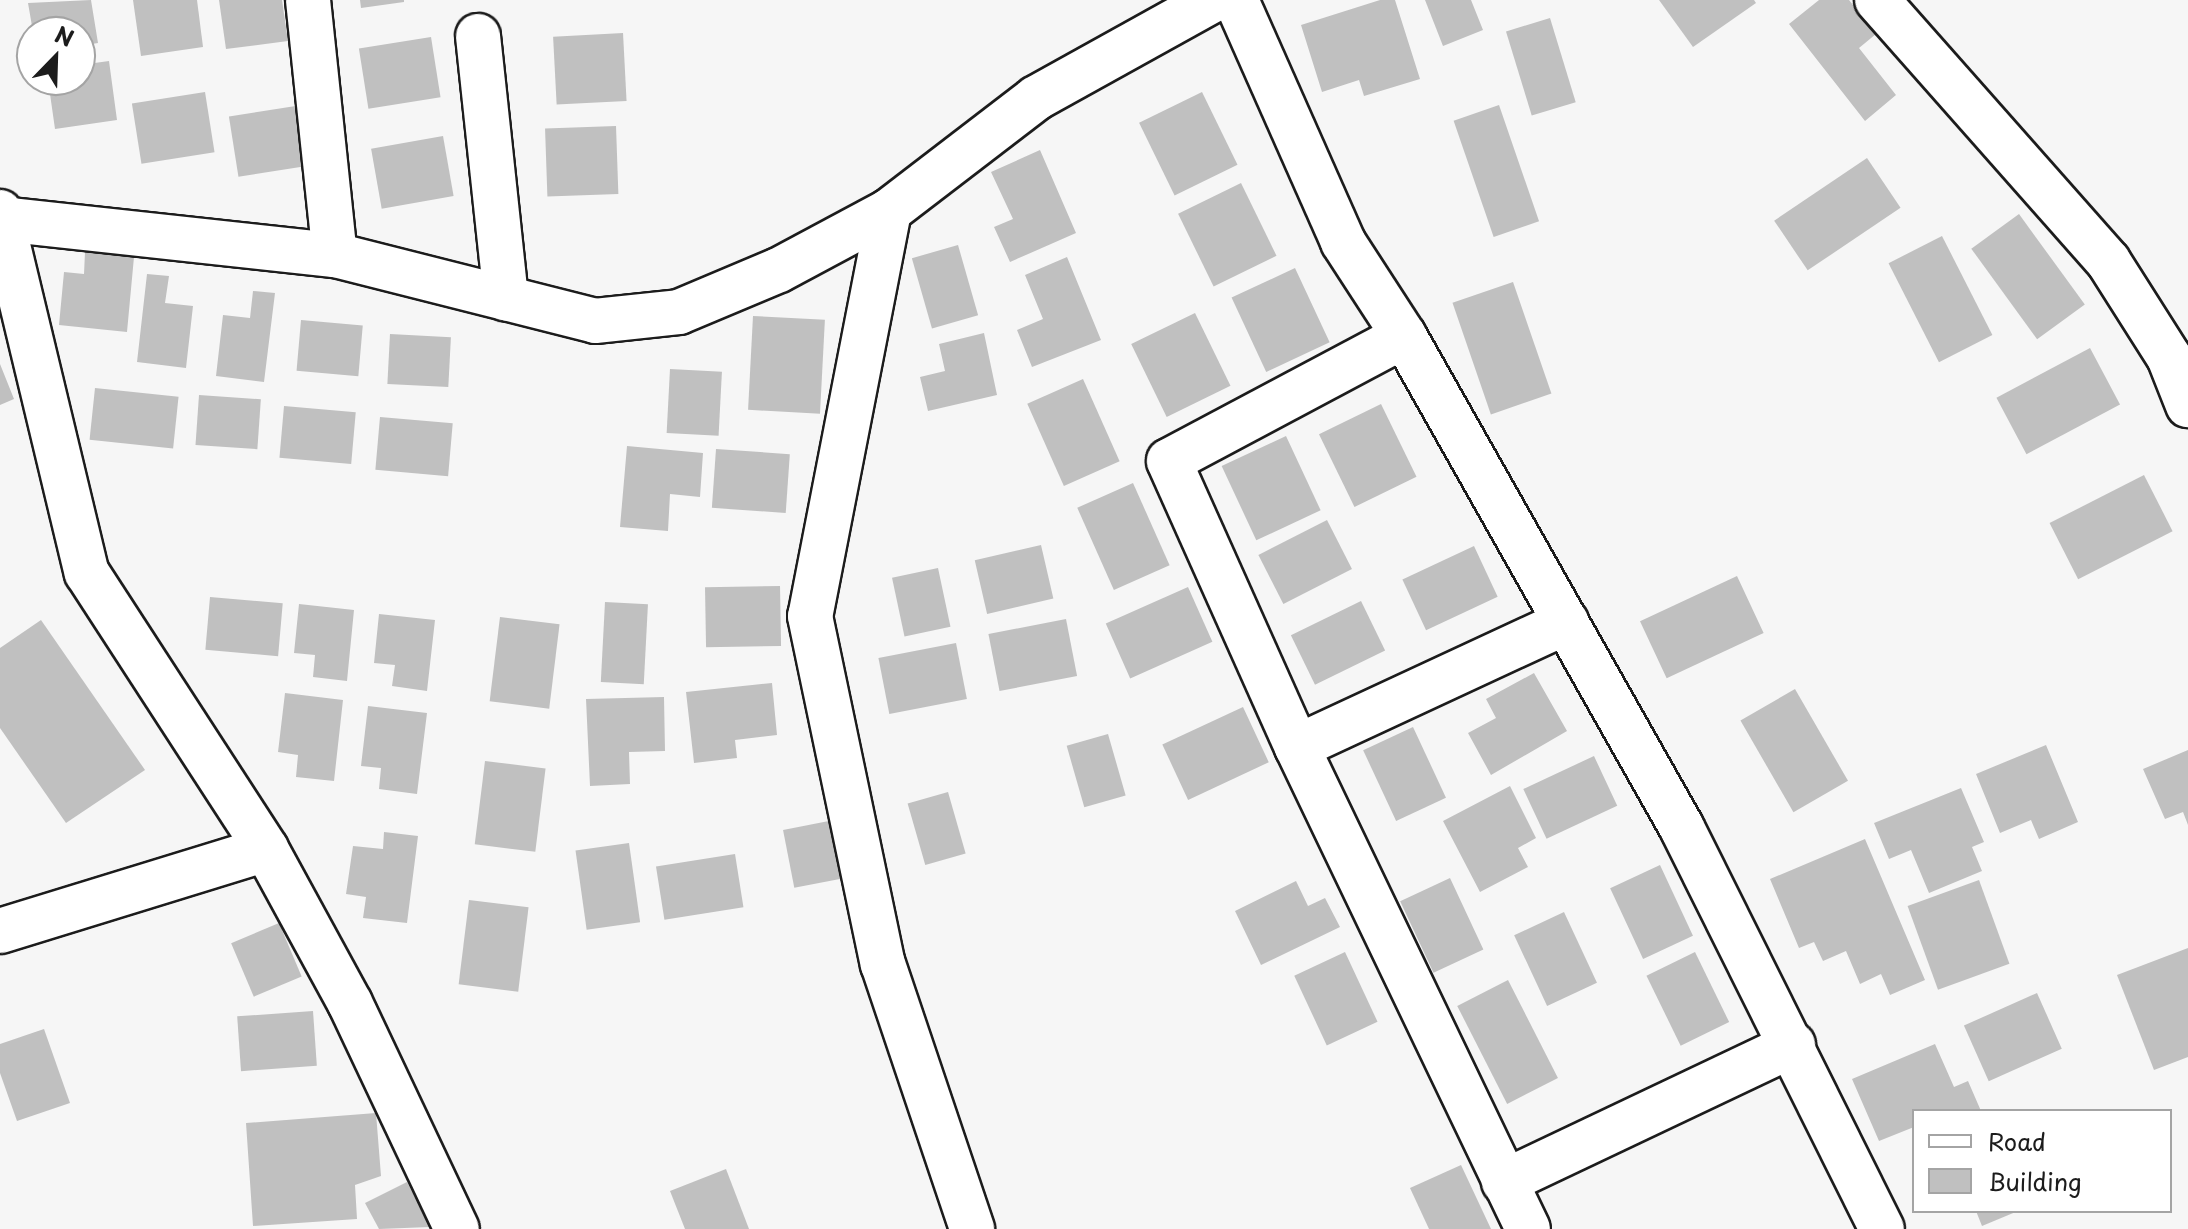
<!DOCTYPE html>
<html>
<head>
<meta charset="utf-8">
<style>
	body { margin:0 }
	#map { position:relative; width:2188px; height:1229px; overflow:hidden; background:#f6f6f6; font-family:"Playpen Sans",sans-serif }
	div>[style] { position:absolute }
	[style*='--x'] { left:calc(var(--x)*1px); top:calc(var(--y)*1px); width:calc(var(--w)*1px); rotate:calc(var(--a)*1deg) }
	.building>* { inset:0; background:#c0c0c0; transform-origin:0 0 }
	.roads { filter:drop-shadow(2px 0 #1c1c1c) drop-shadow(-2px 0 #1c1c1c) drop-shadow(0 2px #1c1c1c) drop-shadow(0 -2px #1c1c1c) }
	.street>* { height:44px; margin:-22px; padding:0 22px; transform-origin:22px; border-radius:22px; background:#fff }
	span { translate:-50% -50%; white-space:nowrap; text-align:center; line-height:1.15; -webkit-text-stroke:6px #fff; paint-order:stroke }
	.legend { position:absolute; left:1912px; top:1109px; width:260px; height:104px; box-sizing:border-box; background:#fff; border:2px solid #a4a4a4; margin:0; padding:10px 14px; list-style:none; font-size:24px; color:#1c1c1c }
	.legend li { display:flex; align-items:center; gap:16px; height:40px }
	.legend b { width:40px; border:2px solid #a4a4a4 }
	.north { position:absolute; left:16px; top:16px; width:80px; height:80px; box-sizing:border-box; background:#fff; border:2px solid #a4a4a4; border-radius:50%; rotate:23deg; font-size:22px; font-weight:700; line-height:32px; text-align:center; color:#1c1c1c }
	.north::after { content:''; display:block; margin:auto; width:28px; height:36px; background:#1c1c1c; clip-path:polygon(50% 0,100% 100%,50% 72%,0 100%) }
</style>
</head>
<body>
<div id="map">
	<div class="building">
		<div style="clip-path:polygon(91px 0,98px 43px,80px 46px,80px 32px,33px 32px,28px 3px)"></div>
		<div style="clip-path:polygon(133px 0,197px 0,203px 47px,141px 56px)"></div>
		<div style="clip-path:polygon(219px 0,282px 0,288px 41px,226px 49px)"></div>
		<div style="clip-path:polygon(360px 0,404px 0,404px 2px,361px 8px)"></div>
		<div style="clip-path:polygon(1380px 0,1395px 0,1420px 79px,1364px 96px,1359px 80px,1322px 92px,1301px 25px)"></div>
		<div style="clip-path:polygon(1425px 0,1471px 0,1483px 30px,1443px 46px)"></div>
		<div style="clip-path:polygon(1659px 0,1754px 0,1756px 3px,1693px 47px)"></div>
		<div style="clip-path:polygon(1819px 0,1849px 0,1876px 34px,1859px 48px,1896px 95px,1865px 121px,1789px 24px)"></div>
		<div style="left:1550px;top:18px;width:88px;height:46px;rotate:73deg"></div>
		<div style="left:623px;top:33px;width:68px;height:70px;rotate:87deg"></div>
		<div style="left:431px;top:37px;width:61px;height:73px;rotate:81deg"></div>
		<div style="clip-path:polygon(109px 61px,117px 120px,55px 129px,48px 80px,80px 80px,80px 65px)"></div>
		<div style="left:205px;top:92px;width:61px;height:74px;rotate:81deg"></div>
		<div style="left:1202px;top:92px;width:81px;height:70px;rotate:64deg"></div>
		<div style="left:302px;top:105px;width:61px;height:74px;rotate:81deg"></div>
		<div style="left:1499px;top:105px;width:123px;height:48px;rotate:71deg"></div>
		<div style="left:616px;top:126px;width:68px;height:71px;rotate:88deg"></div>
		<div style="left:443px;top:136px;width:61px;height:73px;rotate:80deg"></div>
		<div style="clip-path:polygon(1040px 150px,1076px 233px,1010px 262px,994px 227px,1013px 219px,991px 172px)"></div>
		<div style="left:1867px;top:158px;width:60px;height:112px;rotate:56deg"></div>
		<div style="left:1241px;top:183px;width:81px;height:70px;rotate:64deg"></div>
		<div style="left:2019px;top:214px;width:112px;height:59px;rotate:54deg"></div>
		<div style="left:1942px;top:236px;width:111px;height:60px;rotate:63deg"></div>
		<div style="left:958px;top:245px;width:73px;height:48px;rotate:74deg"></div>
		<div style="clip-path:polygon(85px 252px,134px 257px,127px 332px,59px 325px,64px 272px,84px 274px)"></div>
		<div style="clip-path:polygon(1067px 257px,1101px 340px,1032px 367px,1017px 330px,1043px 319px,1025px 275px)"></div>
		<div style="left:1295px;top:268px;width:82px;height:70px;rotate:65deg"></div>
		<div style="clip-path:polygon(147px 274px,169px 276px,165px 303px,193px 306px,186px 368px,137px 362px)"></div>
		<div style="left:1513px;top:282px;width:118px;height:64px;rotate:71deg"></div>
		<div style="clip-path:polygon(253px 291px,275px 293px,264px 382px,216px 376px,223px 315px,250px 318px)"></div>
		<div style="left:1195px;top:313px;width:81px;height:71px;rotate:64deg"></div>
		<div style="left:753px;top:316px;width:72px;height:94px;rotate:3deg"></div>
		<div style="left:301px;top:320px;width:62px;height:51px;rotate:5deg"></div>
		<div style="clip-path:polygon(984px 333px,997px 395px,928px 411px,920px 377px,945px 371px,939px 344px)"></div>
		<div style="left:390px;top:334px;width:61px;height:50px;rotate:3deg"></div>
		<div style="left:2090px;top:348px;width:64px;height:106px;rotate:62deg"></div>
		<div style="clip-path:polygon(0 364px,14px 399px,0 405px)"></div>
		<div style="left:670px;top:369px;width:52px;height:64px;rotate:3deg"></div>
		<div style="left:1083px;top:379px;width:90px;height:61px;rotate:66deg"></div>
		<div style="left:95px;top:388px;width:84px;height:52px;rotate:6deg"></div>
		<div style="left:199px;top:395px;width:62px;height:50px;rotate:4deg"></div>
		<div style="left:1381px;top:404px;width:81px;height:69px;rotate:64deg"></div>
		<div style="left:284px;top:406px;width:72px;height:52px;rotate:5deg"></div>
		<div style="left:380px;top:417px;width:73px;height:53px;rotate:5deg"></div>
		<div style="left:1286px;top:436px;width:82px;height:71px;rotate:65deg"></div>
		<div style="clip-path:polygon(627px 446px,703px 453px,700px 497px,670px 494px,668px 531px,620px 527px)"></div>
		<div style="left:716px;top:449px;width:74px;height:59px;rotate:4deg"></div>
		<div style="left:2144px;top:475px;width:63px;height:106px;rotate:63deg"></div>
		<div style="left:1133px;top:483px;width:90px;height:61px;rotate:66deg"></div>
		<div style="left:1327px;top:520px;width:55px;height:77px;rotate:63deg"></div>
		<div style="left:1041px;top:545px;width:55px;height:68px;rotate:77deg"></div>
		<div style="left:1474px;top:546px;width:56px;height:79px;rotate:65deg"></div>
		<div style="left:938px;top:568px;width:60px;height:47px;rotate:78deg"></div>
		<div style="left:1737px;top:576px;width:63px;height:107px;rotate:65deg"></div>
		<div style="left:780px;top:586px;width:60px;height:75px;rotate:89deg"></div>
		<div style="left:1188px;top:587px;width:60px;height:90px;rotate:66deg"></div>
		<div style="left:210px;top:597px;width:73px;height:53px;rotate:5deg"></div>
		<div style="left:1361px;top:601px;width:55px;height:78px;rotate:64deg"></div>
		<div style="left:605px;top:602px;width:43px;height:80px;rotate:3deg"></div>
		<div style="clip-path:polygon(299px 604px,354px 610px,347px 681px,313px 677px,315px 655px,294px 653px)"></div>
		<div style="clip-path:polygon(379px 614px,435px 620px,427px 691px,392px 686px,395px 665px,374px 663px)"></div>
		<div style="left:500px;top:617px;width:60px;height:85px;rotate:7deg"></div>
		<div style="left:1066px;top:619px;width:58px;height:79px;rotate:79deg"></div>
		<div style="clip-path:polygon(41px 620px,145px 770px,66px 823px,0 728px,0 648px)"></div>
		<div style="left:956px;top:643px;width:57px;height:79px;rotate:79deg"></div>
		<div style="clip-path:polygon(1534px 673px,1567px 731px,1491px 775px,1468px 733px,1496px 718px,1486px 699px)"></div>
		<div style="clip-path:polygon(772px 683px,777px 735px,735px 740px,737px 758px,694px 763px,686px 692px)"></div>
		<div style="left:1795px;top:689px;width:106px;height:63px;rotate:60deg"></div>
		<div style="clip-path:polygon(285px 693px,343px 700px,334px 781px,296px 777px,298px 755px,278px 752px)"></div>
		<div style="clip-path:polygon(664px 697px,665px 751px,629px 752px,630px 784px,590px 786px,586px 699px)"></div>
		<div style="clip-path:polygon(368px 706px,427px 713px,417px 794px,379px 789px,381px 768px,361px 766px)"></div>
		<div style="left:1243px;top:707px;width:61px;height:89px;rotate:65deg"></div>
		<div style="left:1413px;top:727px;width:78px;height:55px;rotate:65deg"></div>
		<div style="left:1108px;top:734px;width:64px;height:43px;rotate:74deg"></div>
		<div style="clip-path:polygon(2046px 745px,2078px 822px,2039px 839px,2031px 820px,2000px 833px,1976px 774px)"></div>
		<div style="clip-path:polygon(2188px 750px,2188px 825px,2183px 812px,2165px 819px,2143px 769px)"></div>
		<div style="left:1594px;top:756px;width:55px;height:78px;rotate:65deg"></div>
		<div style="left:485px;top:761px;width:61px;height:84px;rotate:7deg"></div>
		<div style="clip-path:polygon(1510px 786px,1536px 838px,1518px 848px,1528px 867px,1480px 892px,1443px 821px)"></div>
		<div style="clip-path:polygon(1961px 788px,1984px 842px,1972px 847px,1982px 871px,1929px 893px,1911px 850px,1889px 859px,1874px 823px)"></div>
		<div style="left:948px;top:792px;width:64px;height:42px;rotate:74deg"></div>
		<div style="left:839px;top:819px;width:59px;height:57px;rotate:79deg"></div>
		<div style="clip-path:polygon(384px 832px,418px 836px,407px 923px,363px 918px,366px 897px,346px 894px,353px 846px,383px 849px)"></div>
		<div style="clip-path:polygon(1865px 839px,1925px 980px,1890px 995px,1881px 974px,1860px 984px,1846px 951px,1823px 961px,1814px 942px,1799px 948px,1770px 879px)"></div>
		<div style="left:629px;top:843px;width:80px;height:54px;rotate:82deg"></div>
		<div style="left:735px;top:854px;width:54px;height:80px;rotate:81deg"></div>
		<div style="left:1660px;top:865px;width:78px;height:55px;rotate:65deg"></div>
		<div style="left:1450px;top:878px;width:79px;height:55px;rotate:65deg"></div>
		<div style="left:1979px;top:880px;width:89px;height:76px;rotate:70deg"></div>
		<div style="clip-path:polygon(1296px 881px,1308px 906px,1325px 898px,1340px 927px,1261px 965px,1235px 911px)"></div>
		<div style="left:469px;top:900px;width:60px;height:85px;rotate:7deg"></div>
		<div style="left:1564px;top:912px;width:78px;height:55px;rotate:65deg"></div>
		<div style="left:279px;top:923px;width:58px;height:52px;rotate:67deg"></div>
		<div style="clip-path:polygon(2188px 948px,2188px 1057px,2154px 1070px,2117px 975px)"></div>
		<div style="left:1345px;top:952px;width:77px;height:56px;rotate:65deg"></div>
		<div style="left:1695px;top:952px;width:78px;height:54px;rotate:64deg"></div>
		<div style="left:1508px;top:980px;width:110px;height:57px;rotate:63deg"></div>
		<div style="left:2037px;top:993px;width:61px;height:80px;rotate:66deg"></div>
		<div style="left:313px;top:1011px;width:55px;height:76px;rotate:86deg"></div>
		<div style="clip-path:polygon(44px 1029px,70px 1103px,17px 1121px,0 1073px,0 1044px)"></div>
		<div style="clip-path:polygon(1935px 1044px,1954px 1087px,1968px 1081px,1981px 1111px,1914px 1111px,1914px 1127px,1879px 1141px,1852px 1079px)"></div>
		<div style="clip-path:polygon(376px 1113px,381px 1176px,355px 1185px,357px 1219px,253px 1226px,246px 1123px)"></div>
		<div style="clip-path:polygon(1461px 1165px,1491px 1229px,1429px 1229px,1410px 1188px)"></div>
		<div style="clip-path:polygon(726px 1169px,749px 1229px,685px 1229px,670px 1191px)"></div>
		<div style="clip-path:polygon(407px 1182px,430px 1227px,379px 1229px,365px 1203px)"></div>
		<div style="clip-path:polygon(1976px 1211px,2018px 1211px,1982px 1226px)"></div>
	</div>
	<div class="roads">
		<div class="street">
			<div style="--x:308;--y:0;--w:256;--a:84"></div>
			<div style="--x:1236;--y:0;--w:265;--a:66.1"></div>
			<div style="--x:1343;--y:242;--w:112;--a:57"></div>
			<div style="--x:1404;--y:336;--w:565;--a:60.53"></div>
			<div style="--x:1682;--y:828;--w:448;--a:63.5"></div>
			<div style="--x:1877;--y:0;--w:349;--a:48.5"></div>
			<div style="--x:2108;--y:261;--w:114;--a:57.6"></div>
			<div style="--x:2169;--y:357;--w:52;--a:68.4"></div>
			<div style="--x:478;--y:36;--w:264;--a:83.9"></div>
			<div style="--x:889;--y:211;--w:413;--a:101"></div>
			<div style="--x:810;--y:616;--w:356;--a:78.2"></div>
			<div style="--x:883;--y:964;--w:280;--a:71.4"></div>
			<div style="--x:0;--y:212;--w:371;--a:76.5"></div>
			<div style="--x:87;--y:573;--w:329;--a:57"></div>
			<div style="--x:266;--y:849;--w:175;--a:61.4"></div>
			<div style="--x:350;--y:1003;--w:250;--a:64.7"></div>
			<div style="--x:2;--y:219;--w:335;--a:6.2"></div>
			<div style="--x:335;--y:255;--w:268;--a:14.2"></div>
			<div style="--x:595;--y:321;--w:84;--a:-6.1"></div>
			<div style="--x:679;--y:312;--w:108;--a:-22.8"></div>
			<div style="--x:779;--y:270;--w:125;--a:-28.2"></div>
			<div style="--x:889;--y:211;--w:185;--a:-37.5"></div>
			<div style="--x:1036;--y:98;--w:202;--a:-29"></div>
			<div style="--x:1404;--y:336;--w:266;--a:152"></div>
			<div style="--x:1169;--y:461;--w:313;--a:65.9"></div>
			<div style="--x:1297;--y:747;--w:534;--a:64.39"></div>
			<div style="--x:1297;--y:747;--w:297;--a:-24.9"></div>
			<div style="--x:0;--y:931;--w:278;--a:-17.1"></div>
			<div style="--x:1504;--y:1182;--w:320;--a:-25.4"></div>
		</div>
	</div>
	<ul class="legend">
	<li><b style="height:10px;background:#fff"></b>Road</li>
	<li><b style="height:22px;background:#c0c0c0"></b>Building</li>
	</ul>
	<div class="north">N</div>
</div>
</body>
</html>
